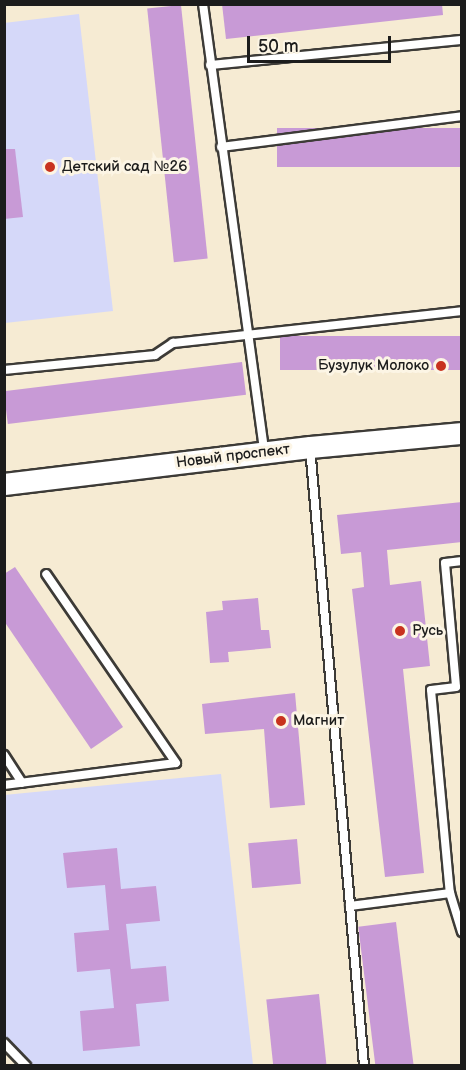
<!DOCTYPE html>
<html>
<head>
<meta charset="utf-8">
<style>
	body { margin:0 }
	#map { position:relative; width:466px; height:1070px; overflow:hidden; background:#f6ebd3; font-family:"Balsamiq Sans",sans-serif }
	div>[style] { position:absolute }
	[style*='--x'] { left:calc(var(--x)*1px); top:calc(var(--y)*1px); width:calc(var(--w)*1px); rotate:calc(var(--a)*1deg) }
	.built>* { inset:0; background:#d5d8f9 }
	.building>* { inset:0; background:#c89ad6; transform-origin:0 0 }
	.roads { filter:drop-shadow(2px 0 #3d3b37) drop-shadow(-2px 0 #3d3b37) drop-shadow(0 2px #3d3b37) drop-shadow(0 -2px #3d3b37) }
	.service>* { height:8px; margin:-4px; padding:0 4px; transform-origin:4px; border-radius:4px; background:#fff }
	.tertiary>* { height:21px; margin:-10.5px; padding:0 10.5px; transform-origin:10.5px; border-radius:10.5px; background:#fff }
	.dots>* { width:16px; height:16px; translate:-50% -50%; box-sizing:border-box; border:3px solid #fcf5e5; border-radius:50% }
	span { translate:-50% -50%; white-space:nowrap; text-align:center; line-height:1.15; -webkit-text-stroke:6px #fcf5e5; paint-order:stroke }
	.poi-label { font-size:15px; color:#1c1c1c }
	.left { translate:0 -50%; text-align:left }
	.right { translate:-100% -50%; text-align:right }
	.street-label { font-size:15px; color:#1c1c1c }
	.frame { position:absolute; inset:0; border:6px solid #1c1c1c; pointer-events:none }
	.scale { position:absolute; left:247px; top:36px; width:144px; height:27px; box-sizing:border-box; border:3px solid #1c1c1c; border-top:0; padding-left:8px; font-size:18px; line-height:21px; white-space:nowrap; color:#1c1c1c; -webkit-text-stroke:4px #fcf5e5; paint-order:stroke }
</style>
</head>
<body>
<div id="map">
	<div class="built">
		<div style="clip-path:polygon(79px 14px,113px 311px,5px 323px,4px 23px)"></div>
		<div style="clip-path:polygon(221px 774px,253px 1065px,30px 1065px,5px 1041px,4px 795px)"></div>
	</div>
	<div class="building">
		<div style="clip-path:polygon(222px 4px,442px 4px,443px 15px,226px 39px)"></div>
		<div style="left:181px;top:5px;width:255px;height:34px;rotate:84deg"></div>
		<div style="left:462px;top:128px;width:39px;height:185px;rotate:90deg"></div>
		<div style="clip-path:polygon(4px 149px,15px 149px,23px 217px,4px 219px)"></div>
		<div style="left:462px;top:336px;width:34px;height:182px;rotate:90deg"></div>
		<div style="left:242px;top:362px;width:33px;height:240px;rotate:83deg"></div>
		<div style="clip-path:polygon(462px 502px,462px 542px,387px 550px,390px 585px,421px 581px,430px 666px,403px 669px,424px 873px,385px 877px,352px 589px,364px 587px,361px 552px,341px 554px,337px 515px)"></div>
		<div style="clip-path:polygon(15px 567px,123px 727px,91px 749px,4px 621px,4px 574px)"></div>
		<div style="clip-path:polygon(258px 598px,261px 630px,269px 630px,271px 648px,228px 652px,229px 662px,210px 663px,206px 612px,223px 610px,222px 601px)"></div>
		<div style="clip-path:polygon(295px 693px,305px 805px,270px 808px,264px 729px,205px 734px,202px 704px)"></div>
		<div style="left:297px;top:839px;width:45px;height:49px;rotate:85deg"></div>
		<div style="clip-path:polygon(117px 848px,121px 889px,156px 886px,160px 921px,126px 924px,131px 969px,166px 966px,169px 1001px,136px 1004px,140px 1046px,83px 1051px,80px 1011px,114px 1008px,110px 969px,77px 972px,74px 933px,109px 930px,105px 885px,67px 888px,63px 853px)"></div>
		<div style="left:396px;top:922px;width:144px;height:38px;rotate:83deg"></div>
		<div style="left:319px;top:994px;width:71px;height:53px;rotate:84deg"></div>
	</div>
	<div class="roads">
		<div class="service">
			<div style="--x:203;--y:4;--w:452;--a:82.2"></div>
			<div style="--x:210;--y:65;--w:253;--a:-5.7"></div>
			<div style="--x:221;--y:147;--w:243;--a:-7.3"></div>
			<div style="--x:4;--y:370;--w:152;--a:-5.7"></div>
			<div style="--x:155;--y:355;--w:22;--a:-34"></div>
			<div style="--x:173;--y:343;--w:291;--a:-6.3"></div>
			<div style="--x:310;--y:447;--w:621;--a:85.01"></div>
			<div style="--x:462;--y:561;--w:17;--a:173"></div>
			<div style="--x:445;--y:563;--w:124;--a:84.9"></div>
			<div style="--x:456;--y:687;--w:25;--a:173"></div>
			<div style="--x:431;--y:690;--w:204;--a:84.7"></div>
			<div style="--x:450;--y:893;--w:41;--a:72.9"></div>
			<div style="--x:4;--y:755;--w:33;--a:57"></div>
			<div style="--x:4;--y:785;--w:173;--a:-7.3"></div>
			<div style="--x:176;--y:763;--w:229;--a:-124.5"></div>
			<div style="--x:350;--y:906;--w:101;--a:-7.4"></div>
			<div style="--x:4;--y:1043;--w:32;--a:46"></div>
		</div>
		<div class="tertiary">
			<div style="--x:4;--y:484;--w:308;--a:-6.9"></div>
			<div style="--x:310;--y:447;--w:153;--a:-5.3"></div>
		</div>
	</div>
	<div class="dots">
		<div style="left:50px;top:167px;background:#c8321e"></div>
		<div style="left:441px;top:366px;background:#c8321e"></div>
		<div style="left:400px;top:631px;background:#c8321e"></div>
		<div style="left:281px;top:721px;background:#c8321e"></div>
	</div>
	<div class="poi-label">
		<span class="left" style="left:62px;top:167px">Детский сад №26</span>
		<span class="right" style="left:429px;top:366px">Бузулук Молоко</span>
		<span class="left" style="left:412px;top:631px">Русь</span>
		<span class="left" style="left:293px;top:721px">Магнит</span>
	</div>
	<div class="street-label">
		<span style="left:233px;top:456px;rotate:-7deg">Новый проспект</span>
	</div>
	<div class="frame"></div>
	<div class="scale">50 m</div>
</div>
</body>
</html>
